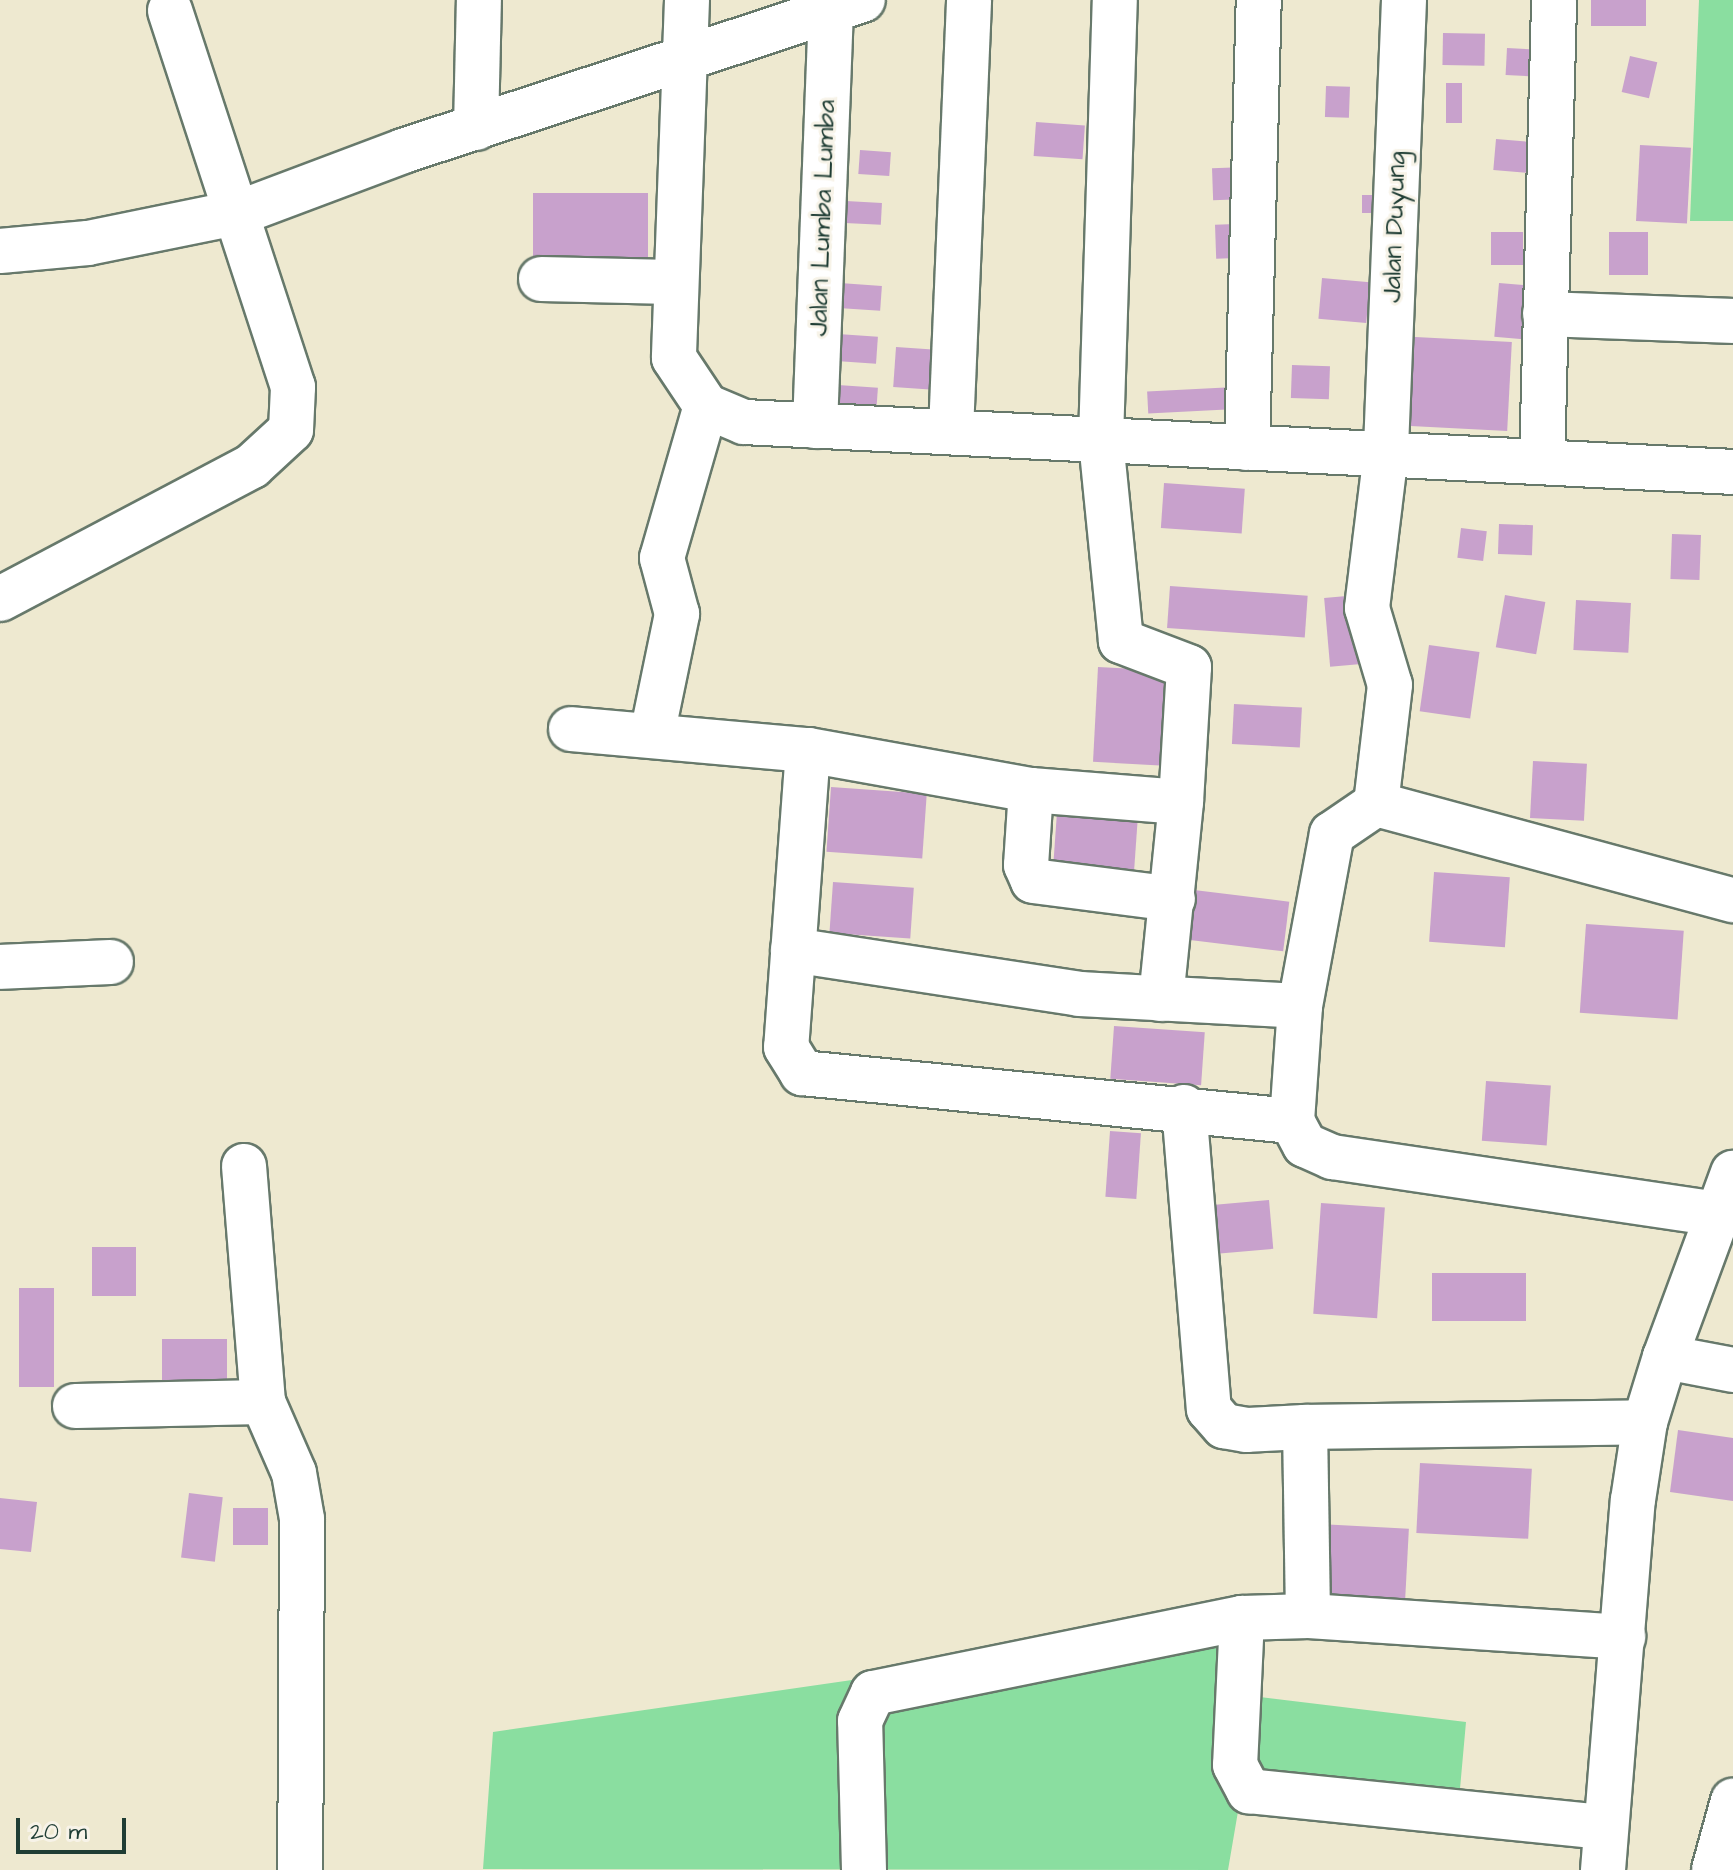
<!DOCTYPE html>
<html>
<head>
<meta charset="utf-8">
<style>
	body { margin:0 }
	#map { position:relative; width:1733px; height:1870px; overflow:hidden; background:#eee9d0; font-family:"Architects Daughter",sans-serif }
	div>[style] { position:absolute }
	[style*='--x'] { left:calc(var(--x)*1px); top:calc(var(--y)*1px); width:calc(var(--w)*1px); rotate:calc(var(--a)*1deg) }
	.green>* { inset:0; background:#8adea0 }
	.building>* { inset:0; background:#c8a1cc; transform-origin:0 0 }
	.roads { filter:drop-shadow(2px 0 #67796b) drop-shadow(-2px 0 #67796b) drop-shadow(0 2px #67796b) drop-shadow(0 -2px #67796b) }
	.minor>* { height:44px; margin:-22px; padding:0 22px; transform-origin:22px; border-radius:22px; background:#fff }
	span { translate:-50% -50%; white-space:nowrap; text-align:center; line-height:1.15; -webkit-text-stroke:6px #f7f3e8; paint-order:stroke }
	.street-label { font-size:26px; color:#1f3d34 }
	.scale { position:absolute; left:16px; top:1818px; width:110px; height:36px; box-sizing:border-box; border:4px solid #1f3d34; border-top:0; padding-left:10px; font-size:24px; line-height:28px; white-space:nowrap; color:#1f3d34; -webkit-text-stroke:6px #f7f3e8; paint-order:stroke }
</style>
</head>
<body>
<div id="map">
	<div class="green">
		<div style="clip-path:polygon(1699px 0,1733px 0,1733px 221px,1690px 221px)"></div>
		<div style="clip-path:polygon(1239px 1624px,1252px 1696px,1466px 1722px,1459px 1800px,1242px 1788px,1228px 1870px,483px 1869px,493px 1732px)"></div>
	</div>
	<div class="building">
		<div style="left:1591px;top:0;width:55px;height:26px"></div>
		<div style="left:1443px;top:33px;width:42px;height:32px;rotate:1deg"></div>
		<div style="left:1507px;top:48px;width:35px;height:27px;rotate:3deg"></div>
		<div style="left:1630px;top:56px;width:28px;height:37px;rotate:13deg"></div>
		<div style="left:1446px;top:83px;width:16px;height:40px"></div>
		<div style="left:1326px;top:86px;width:24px;height:31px;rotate:2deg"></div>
		<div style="left:1036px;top:122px;width:49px;height:34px;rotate:4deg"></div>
		<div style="left:1496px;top:139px;width:34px;height:31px;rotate:5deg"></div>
		<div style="left:1640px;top:145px;width:51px;height:76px;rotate:3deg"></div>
		<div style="left:860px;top:150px;width:31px;height:24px;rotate:4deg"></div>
		<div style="left:1246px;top:167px;width:32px;height:34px;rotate:88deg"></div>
		<div style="left:533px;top:193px;width:115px;height:67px"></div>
		<div style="left:1362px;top:195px;width:33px;height:18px"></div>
		<div style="left:846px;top:201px;width:36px;height:22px;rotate:3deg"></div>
		<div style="left:1235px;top:224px;width:34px;height:20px;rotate:88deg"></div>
		<div style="left:1491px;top:232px;width:32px;height:33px"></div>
		<div style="left:1609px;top:232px;width:39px;height:43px"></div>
		<div style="left:1322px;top:278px;width:48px;height:41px;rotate:5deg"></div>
		<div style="left:840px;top:283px;width:42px;height:25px;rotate:4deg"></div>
		<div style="left:1499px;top:283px;width:33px;height:54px;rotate:5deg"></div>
		<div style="left:838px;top:334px;width:40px;height:27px;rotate:4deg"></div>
		<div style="left:1396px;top:336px;width:116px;height:89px;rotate:3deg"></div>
		<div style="left:896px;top:347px;width:44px;height:40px;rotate:4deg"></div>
		<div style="left:1292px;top:365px;width:38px;height:33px;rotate:2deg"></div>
		<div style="left:838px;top:385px;width:40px;height:25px;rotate:4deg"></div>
		<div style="left:1235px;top:387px;width:22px;height:88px;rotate:87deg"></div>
		<div style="left:1164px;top:483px;width:81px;height:45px;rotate:4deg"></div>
		<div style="left:1499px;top:524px;width:34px;height:30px;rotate:2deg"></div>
		<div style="left:1461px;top:528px;width:26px;height:30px;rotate:7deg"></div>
		<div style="left:1672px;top:534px;width:29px;height:45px;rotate:2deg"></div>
		<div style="left:1170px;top:586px;width:138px;height:42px;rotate:4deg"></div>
		<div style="left:1358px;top:595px;width:69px;height:34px;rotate:85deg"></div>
		<div style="left:1505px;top:595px;width:41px;height:53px;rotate:10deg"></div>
		<div style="left:1576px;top:600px;width:55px;height:50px;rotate:3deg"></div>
		<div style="left:1429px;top:645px;width:51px;height:67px;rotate:8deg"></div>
		<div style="left:1098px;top:667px;width:67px;height:95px;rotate:3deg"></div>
		<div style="left:1234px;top:704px;width:68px;height:40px;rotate:3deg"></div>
		<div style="left:1533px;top:761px;width:54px;height:57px;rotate:3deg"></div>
		<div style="left:831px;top:787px;width:96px;height:65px;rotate:4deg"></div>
		<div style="left:1057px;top:812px;width:81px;height:52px;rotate:4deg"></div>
		<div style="left:1434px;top:872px;width:76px;height:70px;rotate:4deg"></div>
		<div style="left:833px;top:882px;width:81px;height:51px;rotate:4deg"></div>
		<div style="left:1194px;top:890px;width:96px;height:50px;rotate:7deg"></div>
		<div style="left:1586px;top:924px;width:98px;height:89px;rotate:4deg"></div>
		<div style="left:1114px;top:1026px;width:91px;height:53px;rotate:4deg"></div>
		<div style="left:1486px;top:1081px;width:65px;height:60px;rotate:4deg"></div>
		<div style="left:1110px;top:1131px;width:31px;height:66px;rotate:4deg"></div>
		<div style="left:1269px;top:1200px;width:49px;height:71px;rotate:85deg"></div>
		<div style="left:1321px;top:1203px;width:64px;height:111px;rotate:4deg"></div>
		<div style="left:92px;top:1247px;width:44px;height:49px"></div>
		<div style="left:1432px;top:1273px;width:94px;height:48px"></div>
		<div style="left:19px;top:1288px;width:35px;height:99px"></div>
		<div style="left:162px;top:1339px;width:65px;height:55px"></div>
		<div style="clip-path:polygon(1678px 1430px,1733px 1438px,1733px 1501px,1670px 1492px)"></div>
		<div style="left:1420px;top:1463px;width:112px;height:70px;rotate:3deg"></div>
		<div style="left:189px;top:1493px;width:34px;height:65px;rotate:7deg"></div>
		<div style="clip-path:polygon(0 1498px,37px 1502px,31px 1552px,0 1549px)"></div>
		<div style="left:233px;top:1508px;width:35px;height:37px"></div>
		<div style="left:1319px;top:1524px;width:90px;height:71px;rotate:3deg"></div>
	</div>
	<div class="roads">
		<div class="minor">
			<div style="--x:687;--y:0;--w:358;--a:92.1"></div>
			<div style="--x:674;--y:358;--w:58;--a:56.3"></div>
			<div style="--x:706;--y:406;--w:41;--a:22.8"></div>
			<div style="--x:744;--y:422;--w:990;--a:2.89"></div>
			<div style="--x:1404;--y:0;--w:453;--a:92.3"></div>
			<div style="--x:1386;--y:453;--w:156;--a:97"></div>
			<div style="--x:1367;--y:608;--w:80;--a:73.4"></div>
			<div style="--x:1390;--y:685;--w:120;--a:96.7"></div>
			<div style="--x:1376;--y:804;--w:370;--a:15.1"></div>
			<div style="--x:476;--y:128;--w:128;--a:-88.7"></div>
			<div style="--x:0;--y:251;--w:88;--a:-5.2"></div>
			<div style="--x:88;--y:243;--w:156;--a:-11.5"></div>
			<div style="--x:241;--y:212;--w:173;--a:-20.6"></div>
			<div style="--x:403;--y:151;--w:484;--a:-18.2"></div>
			<div style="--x:541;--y:279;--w:131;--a:1.3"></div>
			<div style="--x:1545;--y:314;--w:188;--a:2.1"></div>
			<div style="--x:815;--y:426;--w:416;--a:-87.8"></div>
			<div style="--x:951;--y:431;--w:431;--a:-87.6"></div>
			<div style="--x:1247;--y:448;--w:448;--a:-88.5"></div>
			<div style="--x:1542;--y:462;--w:462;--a:-88.5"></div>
			<div style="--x:0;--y:599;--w:285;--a:-27.8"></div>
			<div style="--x:252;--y:466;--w:53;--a:-42.7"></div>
			<div style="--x:291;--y:430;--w:43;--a:-87.3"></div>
			<div style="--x:293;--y:387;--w:396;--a:-108.1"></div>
			<div style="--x:571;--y:729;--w:238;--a:5.1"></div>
			<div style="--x:808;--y:750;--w:227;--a:10.2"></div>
			<div style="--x:1031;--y:790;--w:150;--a:4.6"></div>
			<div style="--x:1181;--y:802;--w:135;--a:-86.6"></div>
			<div style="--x:1189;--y:667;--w:73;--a:-159.1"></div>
			<div style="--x:1121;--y:641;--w:203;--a:-95.7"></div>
			<div style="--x:1101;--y:439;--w:439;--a:-88.2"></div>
			<div style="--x:652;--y:735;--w:124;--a:-78.3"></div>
			<div style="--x:677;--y:614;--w:58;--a:-105"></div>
			<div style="--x:662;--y:558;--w:158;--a:-73.9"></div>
			<div style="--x:808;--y:750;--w:298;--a:94.2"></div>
			<div style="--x:786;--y:1047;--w:31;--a:58"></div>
			<div style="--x:802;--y:1073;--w:492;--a:5.6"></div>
			<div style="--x:1292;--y:1121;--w:27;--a:62"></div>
			<div style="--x:1305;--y:1145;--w:30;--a:24"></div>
			<div style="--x:1332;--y:1157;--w:390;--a:8.4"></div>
			<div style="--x:1718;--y:1214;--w:153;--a:110.3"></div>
			<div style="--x:1665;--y:1357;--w:69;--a:10.8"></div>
			<div style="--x:1031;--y:790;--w:75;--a:93.8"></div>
			<div style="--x:1026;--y:865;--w:17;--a:66"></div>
			<div style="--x:1033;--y:881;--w:141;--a:7.3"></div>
			<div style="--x:793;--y:950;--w:289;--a:8.7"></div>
			<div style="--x:1079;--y:994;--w:221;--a:3.1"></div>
			<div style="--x:0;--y:967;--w:111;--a:-2.6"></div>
			<div style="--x:1161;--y:999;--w:198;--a:-84.2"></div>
			<div style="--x:1184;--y:1107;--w:303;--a:85.3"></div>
			<div style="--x:1209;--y:1409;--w:23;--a:49"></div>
			<div style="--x:1224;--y:1426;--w:23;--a:10"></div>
			<div style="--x:1247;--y:1430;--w:58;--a:-3"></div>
			<div style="--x:1292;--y:1121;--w:115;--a:-86"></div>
			<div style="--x:1300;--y:1006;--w:175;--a:-79.5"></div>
			<div style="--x:1332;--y:834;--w:53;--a:-34.3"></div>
			<div style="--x:244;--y:1166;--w:237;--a:85.4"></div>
			<div style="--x:263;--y:1402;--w:77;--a:66.4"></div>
			<div style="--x:294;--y:1473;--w:47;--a:80.1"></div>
			<div style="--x:302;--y:1519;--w:351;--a:90.3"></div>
			<div style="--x:1718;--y:1214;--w:44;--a:-69.9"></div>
			<div style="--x:75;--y:1406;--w:188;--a:-1.2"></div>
			<div style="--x:1308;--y:1616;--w:316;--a:3.8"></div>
			<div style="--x:1242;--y:1618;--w:147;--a:92.7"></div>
			<div style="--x:1235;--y:1765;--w:30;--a:62"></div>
			<div style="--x:1249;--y:1791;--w:357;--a:5.8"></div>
			<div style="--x:864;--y:1870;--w:149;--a:-91.5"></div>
			<div style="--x:860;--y:1721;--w:31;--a:-65"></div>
			<div style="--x:873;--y:1693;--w:377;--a:-11.5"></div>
			<div style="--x:1242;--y:1618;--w:66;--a:-1.7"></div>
			<div style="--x:1308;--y:1616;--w:189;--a:-90.9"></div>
			<div style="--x:1305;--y:1427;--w:340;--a:-0.8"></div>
			<div style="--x:1603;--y:1870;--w:371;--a:-85.4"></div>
			<div style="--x:1633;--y:1500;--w:79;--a:-81.3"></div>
			<div style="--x:1645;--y:1422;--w:68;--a:-72.9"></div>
			<div style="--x:1714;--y:1870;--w:72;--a:-74.6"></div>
		</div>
	</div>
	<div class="street-label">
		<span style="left:823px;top:218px;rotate:-88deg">Jalan Lumba Lumba</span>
		<span style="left:1395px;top:227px;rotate:-88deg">Jalan Duyung</span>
	</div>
	<div class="scale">20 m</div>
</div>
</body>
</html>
